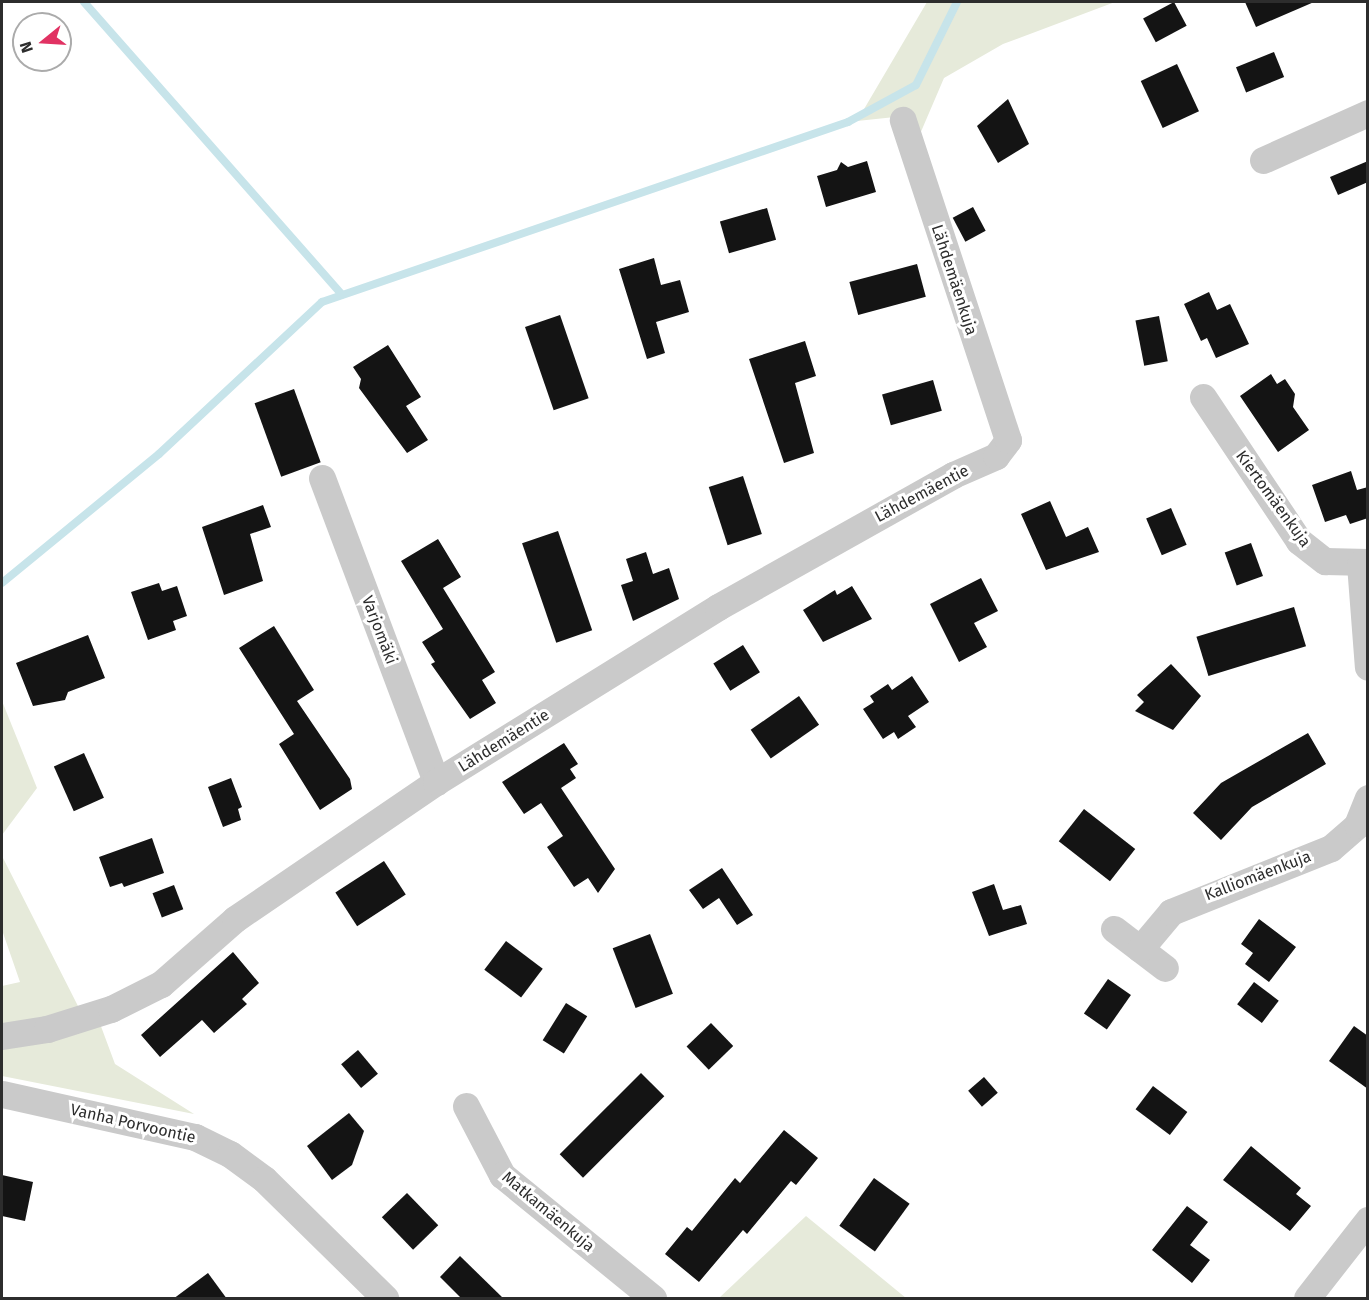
<!DOCTYPE html>
<html>
<head>
<meta charset="utf-8">
<style>
	body { margin:0 }
	#map { position:relative; width:1369px; height:1300px; overflow:hidden; background:#fff; font-family:"Fira Sans",sans-serif }
	div>[style] { position:absolute }
	[style*='--x'] { left:calc(var(--x)*1px); top:calc(var(--y)*1px); width:calc(var(--w)*1px); rotate:calc(var(--a)*1deg) }
	.green>* { inset:0; background:#e6eada }
	.stream>* { height:8px; margin:-4px; padding:0 4px; transform-origin:4px; border-radius:4px; background:#c7e4ea }
	.building>* { inset:0; background:#141414; transform-origin:0 0 }
	.minor>* { height:27px; margin:-13.5px; padding:0 13.5px; transform-origin:13.5px; border-radius:13.5px; background:#cacaca }
	span { translate:-50% -50%; white-space:nowrap; text-align:center; line-height:1.15; -webkit-text-stroke:6px #fff; paint-order:stroke }
	.street-label { font-size:16px; color:#2d2d2d }
	.frame { position:absolute; inset:0; border:3px solid #2d2d2d; pointer-events:none }
	.north { position:absolute; left:12px; top:12px; width:60px; height:60px; box-sizing:border-box; background:#fff; border:2px solid #ababab; border-radius:50%; rotate:252deg; font-size:16px; font-weight:700; line-height:24px; text-align:center; color:#2d2d2d }
	.north::after { content:''; display:block; margin:auto; width:21px; height:27px; background:#e13263; clip-path:polygon(50% 0,100% 100%,50% 72%,0 100%) }
</style>
</head>
<body>
<div id="map">
	<div class="green">
		<div style="clip-path:polygon(927px 2px,1115px 2px,1003px 44px,944px 78px,917px 141px,895px 117px,857px 121px)"></div>
		<div style="clip-path:polygon(2px 701px,37px 788px,2px 835px)"></div>
		<div style="clip-path:polygon(2px 856px,81px 1012px,2px 1030px,2px 986px,20px 982px,2px 930px)"></div>
		<div style="clip-path:polygon(99px 1021px,115px 1064px,194px 1114px,2px 1076px,2px 1041px)"></div>
		<div style="clip-path:polygon(806px 1216px,906px 1298px,719px 1298px)"></div>
	</div>
	<div class="stream">
		<div style="--x:84;--y:2;--w:390;--a:48.6"></div>
		<div style="--x:2;--y:583;--w:203;--a:-39.4"></div>
		<div style="--x:159;--y:454;--w:223;--a:-43"></div>
		<div style="--x:322;--y:302;--w:556;--a:-18.89"></div>
		<div style="--x:848;--y:122;--w:77;--a:-28.6"></div>
		<div style="--x:916;--y:85;--w:93;--a:-63.7"></div>
	</div>
	<div class="building">
		<div style="left:1174px;top:2px;width:27px;height:35px;rotate:62deg"></div>
		<div style="clip-path:polygon(1245px 2px,1314px 2px,1256px 27px)"></div>
		<div style="left:1274px;top:52px;width:27px;height:41px;rotate:68deg"></div>
		<div style="left:1177px;top:64px;width:52px;height:40px;rotate:65deg"></div>
		<div style="clip-path:polygon(1008px 99px,1029px 144px,998px 163px,977px 126px)"></div>
		<div style="clip-path:polygon(867px 161px,876px 192px,826px 207px,817px 176px,837px 170px,841px 162px,848px 167px)"></div>
		<div style="clip-path:polygon(1368px 161px,1368px 182px,1338px 195px,1330px 177px)"></div>
		<div style="left:973px;top:207px;width:27px;height:23px;rotate:62deg"></div>
		<div style="left:767px;top:208px;width:33px;height:49px;rotate:74deg"></div>
		<div style="clip-path:polygon(654px 258px,661px 285px,680px 280px,689px 312px,656px 322px,665px 353px,647px 359px,619px 269px)"></div>
		<div style="left:917px;top:264px;width:34px;height:70px;rotate:75deg"></div>
		<div style="clip-path:polygon(1209px 292px,1217px 310px,1230px 304px,1249px 344px,1216px 358px,1207px 338px,1201px 341px,1184px 304px)"></div>
		<div style="left:560px;top:315px;width:88px;height:37px;rotate:71deg"></div>
		<div style="left:1159px;top:316px;width:46px;height:24px;rotate:79deg"></div>
		<div style="clip-path:polygon(805px 341px,816px 376px,795px 383px,814px 453px,784px 463px,749px 359px)"></div>
		<div style="clip-path:polygon(388px 345px,421px 397px,406px 406px,428px 440px,407px 453px,359px 388px,361px 379px,353px 367px)"></div>
		<div style="clip-path:polygon(1271px 374px,1277px 384px,1285px 379px,1295px 394px,1293px 407px,1309px 430px,1278px 452px,1240px 396px)"></div>
		<div style="left:933px;top:380px;width:32px;height:53px;rotate:74deg"></div>
		<div style="left:294px;top:389px;width:78px;height:42px;rotate:70deg"></div>
		<div style="clip-path:polygon(1351px 471px,1357px 490px,1368px 487px,1368px 518px,1350px 524px,1346px 515px,1325px 522px,1312px 485px)"></div>
		<div style="left:743px;top:476px;width:61px;height:36px;rotate:72deg"></div>
		<div style="clip-path:polygon(1050px 501px,1066px 537px,1088px 527px,1099px 552px,1046px 570px,1021px 514px)"></div>
		<div style="clip-path:polygon(263px 505px,271px 527px,250px 534px,263px 581px,224px 595px,202px 527px)"></div>
		<div style="left:1171px;top:508px;width:40px;height:27px;rotate:67deg"></div>
		<div style="left:558px;top:531px;width:105px;height:38px;rotate:71deg"></div>
		<div style="clip-path:polygon(438px 539px,461px 577px,443px 588px,495px 672px,482px 680px,496px 703px,470px 719px,431px 664px,435px 662px,422px 642px,443px 629px,401px 561px)"></div>
		<div style="left:1251px;top:543px;width:35px;height:28px;rotate:70deg"></div>
		<div style="clip-path:polygon(646px 552px,653px 574px,669px 568px,679px 599px,633px 621px,621px 585px,633px 581px,626px 559px)"></div>
		<div style="clip-path:polygon(981px 578px,998px 611px,974px 623px,987px 647px,959px 662px,930px 604px)"></div>
		<div style="clip-path:polygon(159px 583px,162px 591px,177px 586px,187px 616px,173px 621px,176px 630px,148px 640px,131px 592px)"></div>
		<div style="clip-path:polygon(852px 586px,872px 619px,823px 642px,803px 610px,835px 590px,837px 595px)"></div>
		<div style="left:1294px;top:607px;width:41px;height:102px;rotate:73deg"></div>
		<div style="clip-path:polygon(274px 626px,314px 690px,297px 701px,350px 779px,352px 789px,320px 810px,279px 744px,294px 734px,239px 648px)"></div>
		<div style="clip-path:polygon(88px 635px,105px 678px,68px 692px,65px 700px,33px 706px,16px 663px)"></div>
		<div style="left:743px;top:645px;width:32px;height:35px;rotate:58deg"></div>
		<div style="clip-path:polygon(1171px 664px,1201px 696px,1173px 730px,1135px 711px,1144px 702px,1137px 695px)"></div>
		<div style="clip-path:polygon(912px 676px,929px 702px,908px 716px,916px 727px,898px 739px,894px 732px,883px 739px,863px 709px,874px 702px,870px 696px,888px 684px,892px 690px)"></div>
		<div style="left:799px;top:696px;width:35px;height:59px;rotate:55deg"></div>
		<div style="clip-path:polygon(1308px 733px,1326px 764px,1252px 807px,1221px 840px,1193px 813px,1221px 783px)"></div>
		<div style="clip-path:polygon(564px 743px,578px 764px,570px 769px,576px 778px,561px 788px,615px 869px,598px 893px,588px 878px,574px 887px,547px 847px,563px 836px,541px 803px,524px 814px,502px 782px)"></div>
		<div style="left:84px;top:753px;width:49px;height:33px;rotate:66deg"></div>
		<div style="clip-path:polygon(231px 778px,242px 807px,238px 809px,241px 820px,223px 827px,208px 787px)"></div>
		<div style="left:1084px;top:809px;width:65px;height:41px;rotate:38deg"></div>
		<div style="clip-path:polygon(152px 838px,164px 873px,124px 887px,122px 883px,110px 887px,99px 857px)"></div>
		<div style="left:384px;top:861px;width:40px;height:58px;rotate:57deg"></div>
		<div style="clip-path:polygon(722px 868px,753px 915px,737px 925px,719px 898px,703px 909px,689px 890px)"></div>
		<div style="clip-path:polygon(994px 884px,1003px 910px,1021px 905px,1027px 924px,989px 936px,972px 892px)"></div>
		<div style="left:174px;top:885px;width:26px;height:23px;rotate:69deg"></div>
		<div style="clip-path:polygon(1259px 919px,1296px 947px,1269px 982px,1245px 964px,1253px 953px,1241px 944px)"></div>
		<div style="left:650px;top:934px;width:64px;height:40px;rotate:69deg"></div>
		<div style="left:506px;top:941px;width:46px;height:36px;rotate:37deg"></div>
		<div style="clip-path:polygon(233px 952px,259px 983px,242px 999px,247px 1004px,214px 1033px,202px 1020px,160px 1057px,141px 1035px)"></div>
		<div style="left:1108px;top:979px;width:28px;height:42px;rotate:35deg"></div>
		<div style="left:1254px;top:982px;width:31px;height:28px;rotate:37deg"></div>
		<div style="left:566px;top:1003px;width:25px;height:44px;rotate:32deg"></div>
		<div style="left:711px;top:1023px;width:32px;height:34px;rotate:46deg"></div>
		<div style="clip-path:polygon(1354px 1026px,1368px 1036px,1368px 1089px,1329px 1061px)"></div>
		<div style="left:358px;top:1050px;width:31px;height:22px;rotate:50deg"></div>
		<div style="left:641px;top:1073px;width:33px;height:115px;rotate:45deg"></div>
		<div style="left:984px;top:1077px;width:21px;height:21px;rotate:49deg"></div>
		<div style="left:1153px;top:1086px;width:43px;height:29px;rotate:37deg"></div>
		<div style="clip-path:polygon(349px 1113px,364px 1131px,352px 1165px,332px 1180px,307px 1146px)"></div>
		<div style="clip-path:polygon(784px 1130px,818px 1158px,796px 1185px,791px 1181px,747px 1234px,743px 1230px,699px 1282px,665px 1254px,687px 1227px,692px 1231px,735px 1178px,740px 1183px)"></div>
		<div style="clip-path:polygon(1251px 1146px,1301px 1188px,1296px 1194px,1311px 1206px,1290px 1231px,1223px 1180px)"></div>
		<div style="clip-path:polygon(2px 1175px,33px 1182px,25px 1221px,2px 1216px)"></div>
		<div style="left:874px;top:1178px;width:44px;height:59px;rotate:36deg"></div>
		<div style="left:407px;top:1193px;width:45px;height:35px;rotate:46deg"></div>
		<div style="clip-path:polygon(1187px 1206px,1208px 1222px,1190px 1245px,1210px 1260px,1192px 1283px,1152px 1250px)"></div>
		<div style="clip-path:polygon(460px 1256px,504px 1299px,462px 1299px,440px 1277px)"></div>
		<div style="clip-path:polygon(208px 1273px,227px 1299px,173px 1299px)"></div>
	</div>
	<div class="minor">
		<div style="--x:1263;--y:160;--w:115;--a:-24.1"></div>
		<div style="--x:1203;--y:397;--w:173;--a:56.3"></div>
		<div style="--x:1299;--y:541;--w:33;--a:38"></div>
		<div style="--x:1325;--y:561;--w:43;--a:1.3"></div>
		<div style="--x:322;--y:478;--w:325;--a:69.4"></div>
		<div style="--x:1360;--y:564;--w:103;--a:85.6"></div>
		<div style="--x:1114;--y:929;--w:64;--a:37.4"></div>
		<div style="--x:1140;--y:949;--w:48;--a:-50"></div>
		<div style="--x:1171;--y:912;--w:172;--a:-21.8"></div>
		<div style="--x:1331;--y:848;--w:35;--a:-41"></div>
		<div style="--x:1357;--y:825;--w:29;--a:-68"></div>
		<div style="--x:2;--y:1036;--w:46;--a:-8.8"></div>
		<div style="--x:47;--y:1029;--w:67;--a:-17.4"></div>
		<div style="--x:111;--y:1009;--w:56;--a:-26.6"></div>
		<div style="--x:161;--y:984;--w:98;--a:-41.3"></div>
		<div style="--x:235;--y:919;--w:243;--a:-34.3"></div>
		<div style="--x:436;--y:782;--w:332;--a:-31.8"></div>
		<div style="--x:718;--y:607;--w:270;--a:-29.3"></div>
		<div style="--x:953;--y:475;--w:47;--a:-23.8"></div>
		<div style="--x:996;--y:456;--w:20;--a:-53"></div>
		<div style="--x:1008;--y:440;--w:337;--a:-108.2"></div>
		<div style="--x:2;--y:1094;--w:198;--a:12.6"></div>
		<div style="--x:195;--y:1137;--w:39;--a:26"></div>
		<div style="--x:230;--y:1154;--w:42;--a:36.3"></div>
		<div style="--x:264;--y:1179;--w:170;--a:44.5"></div>
		<div style="--x:466;--y:1106;--w:78;--a:62.4"></div>
		<div style="--x:502;--y:1175;--w:195;--a:39.2"></div>
		<div style="--x:1307;--y:1298;--w:99;--a:-52"></div>
	</div>
	<div class="street-label">
		<span style="left:954px;top:280px;rotate:72deg">Lähdemäenkuja</span>
		<span style="left:922px;top:494px;rotate:-28deg">Lähdemäentie</span>
		<span style="left:1273px;top:499px;rotate:54deg">Kiertomäenkuja</span>
		<span style="left:379px;top:630px;rotate:69deg">Varjomäki</span>
		<span style="left:504px;top:741px;rotate:-32deg">Lähdemäentie</span>
		<span style="left:1258px;top:876px;rotate:-21deg">Kalliomäenkuja</span>
		<span style="left:133px;top:1124px;rotate:13deg">Vanha Porvoontie</span>
		<span style="left:548px;top:1212px;rotate:40deg">Matkamäenkuja</span>
	</div>
	<div class="frame"></div>
	<div class="north">N</div>
</div>
</body>
</html>
